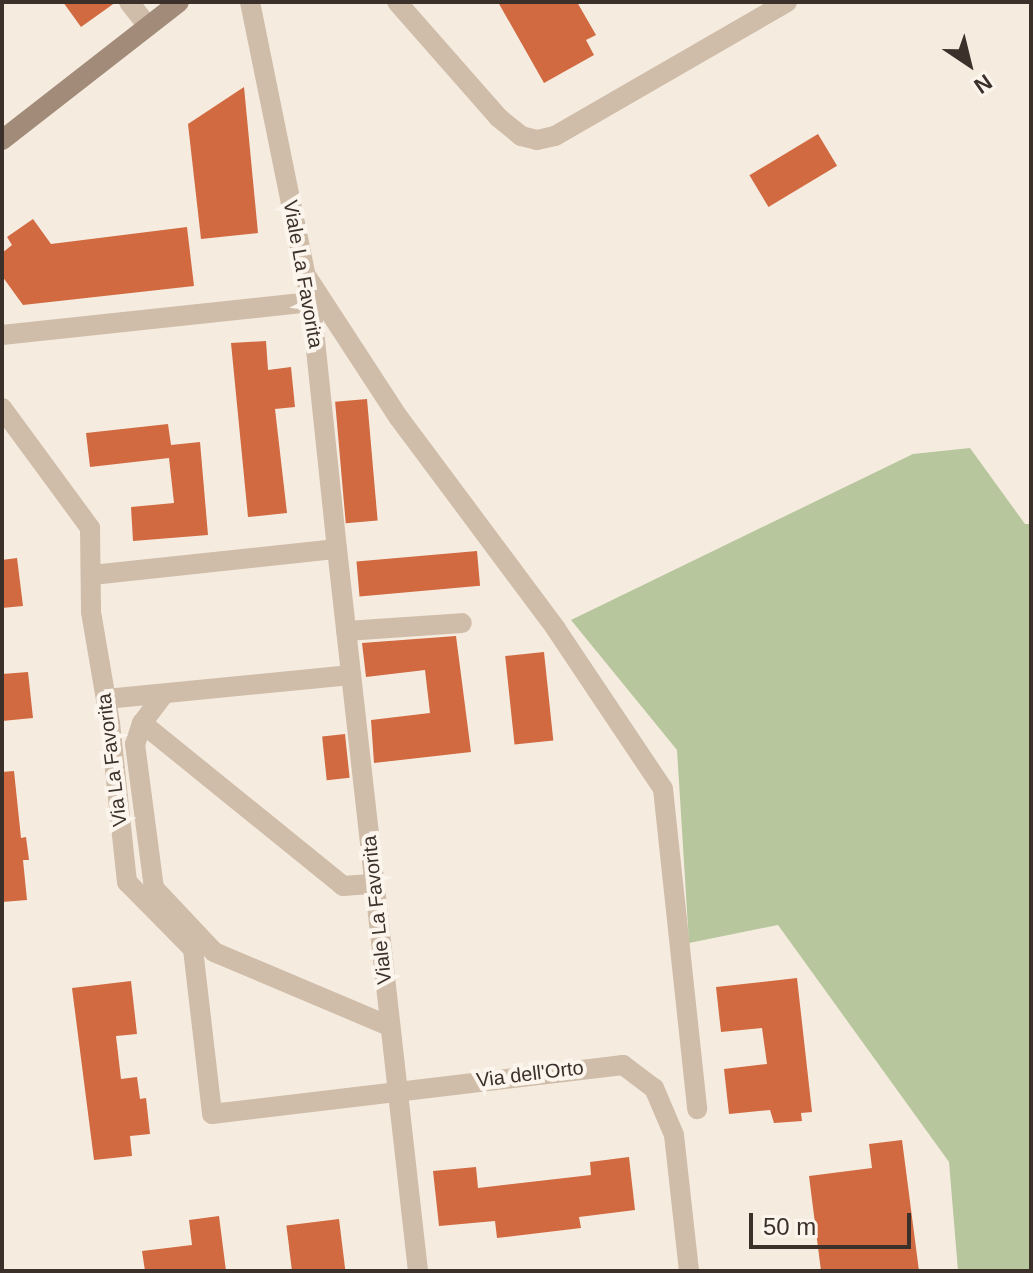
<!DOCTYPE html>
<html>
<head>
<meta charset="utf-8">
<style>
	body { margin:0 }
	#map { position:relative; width:1033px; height:1273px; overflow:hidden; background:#f5ecdf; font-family:Arial,sans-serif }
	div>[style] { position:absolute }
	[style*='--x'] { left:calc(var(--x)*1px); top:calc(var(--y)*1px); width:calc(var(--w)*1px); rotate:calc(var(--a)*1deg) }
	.green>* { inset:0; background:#b7c69d }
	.building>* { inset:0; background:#d16941; transform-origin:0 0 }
	.minor>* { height:20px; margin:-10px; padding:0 10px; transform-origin:10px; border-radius:10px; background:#cfbca9 }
	.secondary>* { height:20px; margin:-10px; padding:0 10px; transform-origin:10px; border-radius:10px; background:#a38b7a }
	span { translate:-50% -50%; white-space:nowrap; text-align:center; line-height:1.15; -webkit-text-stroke:8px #fcf5ed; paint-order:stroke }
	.street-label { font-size:20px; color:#3c302a }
	.frame { position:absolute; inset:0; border:4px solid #3c302a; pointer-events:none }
	.north { position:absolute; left:929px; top:24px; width:80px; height:80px; -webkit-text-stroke:6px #fcf5ed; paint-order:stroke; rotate:145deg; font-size:22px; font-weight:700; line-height:32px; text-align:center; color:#3c302a }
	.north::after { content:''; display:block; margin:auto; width:28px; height:36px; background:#3c302a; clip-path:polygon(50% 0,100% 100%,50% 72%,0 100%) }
	.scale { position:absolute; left:749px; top:1213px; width:162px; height:36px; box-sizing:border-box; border:4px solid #3c302a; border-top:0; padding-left:10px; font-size:24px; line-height:28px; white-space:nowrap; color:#3c302a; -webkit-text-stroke:6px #fcf5ed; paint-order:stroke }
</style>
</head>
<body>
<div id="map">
	<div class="green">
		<div style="clip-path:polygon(970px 448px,1025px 524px,1031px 524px,1031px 1271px,958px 1271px,949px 1162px,778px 925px,689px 943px,677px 750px,571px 620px,913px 454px)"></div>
	</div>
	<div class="building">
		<div style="clip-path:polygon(63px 2px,116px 2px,81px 27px)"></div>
		<div style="clip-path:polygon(498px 2px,577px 2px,596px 35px,586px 40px,594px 55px,544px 83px)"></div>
		<div style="clip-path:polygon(244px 87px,258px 233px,201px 239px,188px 124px)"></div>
		<div style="left:818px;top:134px;width:37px;height:80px;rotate:59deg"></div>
		<div style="clip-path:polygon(33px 219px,51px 244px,187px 227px,194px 286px,23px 305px,2px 276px,2px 253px,12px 245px,7px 237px)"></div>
		<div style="clip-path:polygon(266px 341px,268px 370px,291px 367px,295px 407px,275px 409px,287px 513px,248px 517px,231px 343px)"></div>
		<div style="left:367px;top:399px;width:122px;height:32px;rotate:85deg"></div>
		<div style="clip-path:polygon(168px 424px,171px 445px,200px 442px,208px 535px,133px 541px,131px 507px,174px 503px,169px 458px,90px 467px,86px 433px)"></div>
		<div style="left:477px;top:551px;width:35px;height:121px;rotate:85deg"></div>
		<div style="clip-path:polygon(17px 558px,23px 606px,2px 608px,2px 560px)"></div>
		<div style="clip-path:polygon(456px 636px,471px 752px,374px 763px,371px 720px,430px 713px,425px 670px,366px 677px,362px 643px)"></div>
		<div style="left:544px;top:652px;width:89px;height:39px;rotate:84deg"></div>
		<div style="clip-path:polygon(28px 672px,33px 718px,2px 721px,2px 674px)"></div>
		<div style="left:345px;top:734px;width:44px;height:23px;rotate:84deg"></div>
		<div style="clip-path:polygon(14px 771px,21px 838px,26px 837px,29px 860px,23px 860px,27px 900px,2px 902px,2px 772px)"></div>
		<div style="clip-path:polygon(797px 978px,812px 1112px,801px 1113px,802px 1121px,774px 1123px,770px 1110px,729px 1114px,724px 1069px,767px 1064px,762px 1028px,721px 1032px,716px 987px)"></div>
		<div style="clip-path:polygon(131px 981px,137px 1034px,116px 1036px,121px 1079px,137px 1077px,140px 1099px,146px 1098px,150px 1134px,130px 1136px,132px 1156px,94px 1160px,72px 988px)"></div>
		<div style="clip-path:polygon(902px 1140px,919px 1271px,821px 1271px,809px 1176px,872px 1168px,869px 1144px)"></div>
		<div style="clip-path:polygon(629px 1157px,635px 1210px,579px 1217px,581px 1228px,497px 1238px,495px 1221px,439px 1226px,433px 1171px,476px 1167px,478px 1188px,591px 1175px,590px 1162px)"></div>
		<div style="clip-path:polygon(219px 1216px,226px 1271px,145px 1271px,142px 1251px,192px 1245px,189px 1220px)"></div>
		<div style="left:339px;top:1219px;width:52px;height:53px;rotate:83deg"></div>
	</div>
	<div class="minor">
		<div style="--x:129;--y:2;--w:31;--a:52"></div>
		<div style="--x:250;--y:2;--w:306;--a:78.5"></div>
		<div style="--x:311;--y:302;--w:248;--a:84"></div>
		<div style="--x:397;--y:2;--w:154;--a:48.7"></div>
		<div style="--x:499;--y:118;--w:28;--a:39"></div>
		<div style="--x:521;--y:136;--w:16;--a:14"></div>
		<div style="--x:537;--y:140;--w:18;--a:-13"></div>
		<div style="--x:555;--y:136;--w:268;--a:-30"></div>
		<div style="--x:305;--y:274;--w:172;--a:56.9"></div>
		<div style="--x:399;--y:418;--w:263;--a:53.3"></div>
		<div style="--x:556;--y:629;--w:192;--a:56.2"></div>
		<div style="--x:663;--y:789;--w:322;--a:83.9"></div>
		<div style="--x:2;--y:335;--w:311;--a:-6.1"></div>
		<div style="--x:2;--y:408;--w:149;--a:53.7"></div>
		<div style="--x:90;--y:528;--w:84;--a:89.3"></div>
		<div style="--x:91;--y:612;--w:113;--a:80.3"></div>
		<div style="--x:110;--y:723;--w:160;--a:83.9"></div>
		<div style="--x:127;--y:882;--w:94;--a:45.4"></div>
		<div style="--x:193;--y:949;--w:166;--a:83.4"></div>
		<div style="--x:212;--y:1114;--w:414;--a:-6.8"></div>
		<div style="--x:623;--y:1065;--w:39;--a:37"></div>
		<div style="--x:654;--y:1088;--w:51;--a:66.9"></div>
		<div style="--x:674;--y:1135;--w:137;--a:83.7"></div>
		<div style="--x:92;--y:575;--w:246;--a:-6.1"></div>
		<div style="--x:337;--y:549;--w:727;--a:83.6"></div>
		<div style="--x:346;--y:631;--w:116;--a:-3.9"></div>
		<div style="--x:164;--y:694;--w:36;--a:127"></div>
		<div style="--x:142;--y:723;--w:259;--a:39"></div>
		<div style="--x:343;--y:886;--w:31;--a:-4"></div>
		<div style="--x:106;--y:699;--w:246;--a:-5.6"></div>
		<div style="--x:142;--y:723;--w:22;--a:108"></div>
		<div style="--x:135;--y:744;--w:145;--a:82.5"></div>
		<div style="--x:154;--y:888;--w:88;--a:46.8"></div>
		<div style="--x:214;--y:952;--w:190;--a:22.9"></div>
	</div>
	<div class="secondary">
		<div style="--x:2;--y:140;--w:224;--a:-37.9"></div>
	</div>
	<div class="street-label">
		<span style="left:303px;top:274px;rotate:80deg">Viale La Favorita</span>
		<span style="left:112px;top:760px;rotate:-97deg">Via La Favorita</span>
		<span style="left:377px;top:910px;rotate:-96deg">Viale La Favorita</span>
		<span style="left:530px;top:1074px;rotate:-7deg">Via dell'Orto</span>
	</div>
	<div class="frame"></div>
	<div class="north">N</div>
	<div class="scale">50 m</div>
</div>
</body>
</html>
